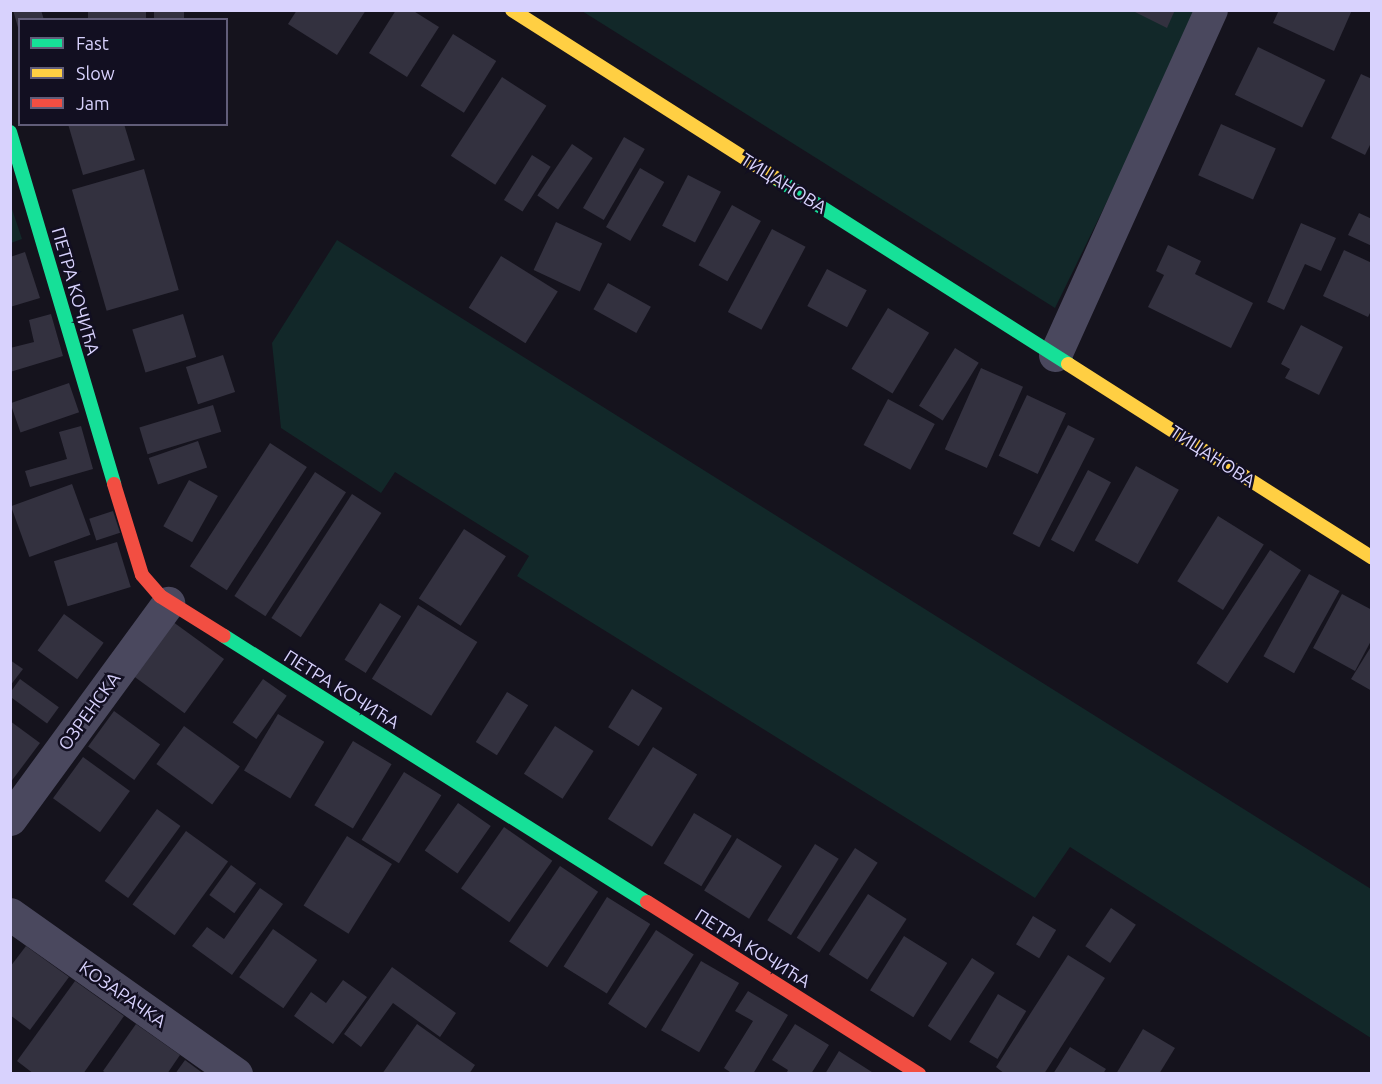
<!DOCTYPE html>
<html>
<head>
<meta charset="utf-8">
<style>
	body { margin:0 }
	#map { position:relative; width:1382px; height:1084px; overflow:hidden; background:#15131d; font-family:Ubuntu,sans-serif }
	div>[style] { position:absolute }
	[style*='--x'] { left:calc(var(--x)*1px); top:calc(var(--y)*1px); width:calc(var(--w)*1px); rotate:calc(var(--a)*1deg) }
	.green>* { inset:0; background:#122829 }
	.building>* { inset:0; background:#33313f; transform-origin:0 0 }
	.street>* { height:33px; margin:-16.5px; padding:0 16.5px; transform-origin:16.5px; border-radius:16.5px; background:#4a485e }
	.fast>* { height:14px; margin:-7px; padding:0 7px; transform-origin:7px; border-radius:7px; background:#16e098 }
	.slow>* { height:14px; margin:-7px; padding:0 7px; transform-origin:7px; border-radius:7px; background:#ffcf43 }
	.jam>* { height:14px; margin:-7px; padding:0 7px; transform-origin:7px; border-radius:7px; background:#f24e42 }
	span { translate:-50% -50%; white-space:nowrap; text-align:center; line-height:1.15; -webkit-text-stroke:5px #120f21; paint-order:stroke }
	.street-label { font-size:18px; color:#d8d2fd }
	.frame { position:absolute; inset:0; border:12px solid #d8d2fd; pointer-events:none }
	.legend { position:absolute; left:18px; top:18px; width:210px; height:108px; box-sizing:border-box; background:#120f21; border:2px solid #615d79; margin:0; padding:8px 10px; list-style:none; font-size:18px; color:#d8d2fd }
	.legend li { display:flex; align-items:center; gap:12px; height:30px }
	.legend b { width:30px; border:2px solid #615d79 }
</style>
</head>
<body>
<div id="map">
	<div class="green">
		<div style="clip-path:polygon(582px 11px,1200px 11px,1055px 308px)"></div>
		<div style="clip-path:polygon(10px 203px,22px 239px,11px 243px,10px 243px)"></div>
		<div style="clip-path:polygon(337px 240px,1371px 889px,1371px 1038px,1070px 847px,1035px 898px,517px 576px,529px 556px,395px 472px,381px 493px,281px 428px,272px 343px)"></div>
	</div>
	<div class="building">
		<div style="clip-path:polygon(13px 10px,41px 10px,44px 20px,20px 20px,19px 31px)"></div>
		<div style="left:88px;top:10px;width:58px;height:10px"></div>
		<div style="left:154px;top:10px;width:30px;height:10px"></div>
		<div style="clip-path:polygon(297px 10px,366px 10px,337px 55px,288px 24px)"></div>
		<div style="clip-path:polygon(396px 10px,412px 10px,439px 27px,407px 77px,369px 53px)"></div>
		<div style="clip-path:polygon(1131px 10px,1175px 10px,1167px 28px)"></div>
		<div style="clip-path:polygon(1279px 10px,1352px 10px,1334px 51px,1273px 23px)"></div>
		<div style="left:453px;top:34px;width:51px;height:61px;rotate:32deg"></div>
		<div style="left:1258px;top:47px;width:75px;height:53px;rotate:26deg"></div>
		<div style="clip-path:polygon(1361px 74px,1372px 79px,1372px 141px,1365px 155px,1331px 138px)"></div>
		<div style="left:502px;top:77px;width:53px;height:94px;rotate:33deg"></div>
		<div style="clip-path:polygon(68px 124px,124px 124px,135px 160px,83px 175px)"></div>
		<div style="left:1221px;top:124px;width:60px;height:56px;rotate:24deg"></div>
		<div style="left:624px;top:137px;width:24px;height:82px;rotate:30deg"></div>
		<div style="left:572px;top:144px;width:25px;height:62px;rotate:34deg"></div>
		<div style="left:532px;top:155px;width:22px;height:53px;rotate:32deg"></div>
		<div style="left:640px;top:168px;width:28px;height:68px;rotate:30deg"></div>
		<div style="left:144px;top:169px;width:126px;height:75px;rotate:74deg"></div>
		<div style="left:688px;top:175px;width:37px;height:57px;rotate:27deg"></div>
		<div style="left:732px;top:205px;width:33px;height:69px;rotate:29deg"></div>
		<div style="clip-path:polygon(1359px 213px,1372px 219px,1372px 246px,1348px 235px)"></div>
		<div style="left:556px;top:222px;width:51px;height:53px;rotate:25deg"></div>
		<div style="clip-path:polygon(1301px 223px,1336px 238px,1321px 271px,1305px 264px,1284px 310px,1267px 302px)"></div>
		<div style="left:772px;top:229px;width:38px;height:94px;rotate:28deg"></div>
		<div style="clip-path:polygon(1168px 245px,1201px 261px,1195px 274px,1253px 303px,1231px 348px,1148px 307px,1164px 275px,1156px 271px)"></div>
		<div style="clip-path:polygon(1344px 250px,1372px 263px,1372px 309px,1368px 317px,1323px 296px)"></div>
		<div style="clip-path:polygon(25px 252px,40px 298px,10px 307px,10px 257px)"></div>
		<div style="left:501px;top:256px;width:67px;height:61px;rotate:32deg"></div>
		<div style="left:827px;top:269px;width:45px;height:42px;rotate:28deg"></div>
		<div style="left:608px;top:283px;width:49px;height:30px;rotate:29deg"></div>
		<div style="left:888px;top:308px;width:48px;height:71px;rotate:31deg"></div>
		<div style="clip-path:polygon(51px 314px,63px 356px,10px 372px,10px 348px,34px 342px,29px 320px)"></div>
		<div style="left:183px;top:314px;width:45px;height:53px;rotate:73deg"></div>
		<div style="clip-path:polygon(1301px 325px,1343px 347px,1319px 395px,1285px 378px,1290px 369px,1281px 364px)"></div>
		<div style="left:955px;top:348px;width:28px;height:68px;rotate:32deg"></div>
		<div style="left:223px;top:355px;width:39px;height:39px;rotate:72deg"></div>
		<div style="left:981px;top:368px;width:46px;height:89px;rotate:24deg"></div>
		<div style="left:69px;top:383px;width:31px;height:62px;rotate:71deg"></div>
		<div style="left:1027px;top:395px;width:43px;height:67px;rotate:25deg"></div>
		<div style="left:888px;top:399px;width:53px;height:52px;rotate:28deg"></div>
		<div style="left:213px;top:405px;width:28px;height:77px;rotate:73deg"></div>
		<div style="left:1068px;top:425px;width:30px;height:122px;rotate:27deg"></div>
		<div style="clip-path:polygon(81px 426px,93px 469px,30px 487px,25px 471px,67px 459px,59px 432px)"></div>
		<div style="left:198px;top:441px;width:28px;height:52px;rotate:71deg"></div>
		<div style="left:270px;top:443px;width:44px;height:147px;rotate:33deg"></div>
		<div style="left:1136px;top:466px;width:49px;height:85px;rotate:29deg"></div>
		<div style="left:1088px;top:470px;width:26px;height:79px;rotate:28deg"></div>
		<div style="left:315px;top:472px;width:37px;height:148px;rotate:33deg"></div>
		<div style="left:189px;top:480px;width:33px;height:53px;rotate:29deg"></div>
		<div style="left:72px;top:484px;width:54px;height:65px;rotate:70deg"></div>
		<div style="left:352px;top:494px;width:35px;height:148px;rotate:33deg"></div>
		<div style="left:113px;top:511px;width:23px;height:25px;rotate:72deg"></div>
		<div style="left:1218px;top:516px;width:54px;height:77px;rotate:32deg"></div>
		<div style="left:464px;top:529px;width:50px;height:83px;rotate:33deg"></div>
		<div style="left:117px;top:542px;width:47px;height:66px;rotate:73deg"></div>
		<div style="left:1270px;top:550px;width:37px;height:135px;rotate:33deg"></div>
		<div style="left:1309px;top:574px;width:35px;height:94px;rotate:29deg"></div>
		<div style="clip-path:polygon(1342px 594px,1372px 610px,1372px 639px,1355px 671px,1313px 648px)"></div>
		<div style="left:380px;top:603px;width:25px;height:67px;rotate:32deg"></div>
		<div style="left:418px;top:605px;width:70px;height:87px;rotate:32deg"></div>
		<div style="left:64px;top:614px;width:49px;height:45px;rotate:36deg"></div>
		<div style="left:169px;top:619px;width:68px;height:67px;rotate:36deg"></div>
		<div style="clip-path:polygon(1372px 645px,1372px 691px,1351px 679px)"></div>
		<div style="clip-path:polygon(10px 660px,23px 669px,10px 686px)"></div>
		<div style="left:20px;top:679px;width:48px;height:20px;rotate:36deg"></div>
		<div style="left:263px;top:679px;width:29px;height:53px;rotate:35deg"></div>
		<div style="left:632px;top:689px;width:36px;height:45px;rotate:32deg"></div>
		<div style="left:507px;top:692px;width:25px;height:59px;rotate:32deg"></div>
		<div style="left:114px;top:711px;width:57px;height:44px;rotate:36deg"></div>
		<div style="left:278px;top:714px;width:54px;height:66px;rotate:31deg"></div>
		<div style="clip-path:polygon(10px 721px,40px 743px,10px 783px)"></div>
		<div style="left:184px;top:726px;width:69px;height:47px;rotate:36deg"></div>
		<div style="left:555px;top:726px;width:46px;height:57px;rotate:33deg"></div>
		<div style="left:353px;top:741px;width:45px;height:75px;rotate:31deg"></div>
		<div style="left:653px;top:747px;width:52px;height:85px;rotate:32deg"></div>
		<div style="left:83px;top:757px;width:58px;height:51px;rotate:36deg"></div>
		<div style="left:404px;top:772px;width:44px;height:80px;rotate:32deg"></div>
		<div style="left:458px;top:803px;width:40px;height:58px;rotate:35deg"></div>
		<div style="left:157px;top:809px;width:29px;height:89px;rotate:36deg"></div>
		<div style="left:694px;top:813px;width:44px;height:59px;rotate:31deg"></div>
		<div style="left:504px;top:827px;width:59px;height:75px;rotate:35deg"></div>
		<div style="left:186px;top:831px;width:52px;height:91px;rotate:36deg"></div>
		<div style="left:347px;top:836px;width:53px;height:82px;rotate:32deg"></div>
		<div style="left:737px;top:838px;width:53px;height:62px;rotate:32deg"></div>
		<div style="left:815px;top:844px;width:28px;height:90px;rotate:32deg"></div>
		<div style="left:855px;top:848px;width:27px;height:107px;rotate:33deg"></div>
		<div style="left:231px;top:865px;width:31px;height:37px;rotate:36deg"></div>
		<div style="left:560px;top:866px;width:46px;height:91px;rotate:34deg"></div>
		<div style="clip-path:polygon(260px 888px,283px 904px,232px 975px,192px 946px,207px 927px,224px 939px)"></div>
		<div style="left:868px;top:894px;width:46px;height:72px;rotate:33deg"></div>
		<div style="left:607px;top:897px;width:51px;height:82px;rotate:32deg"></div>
		<div style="left:1111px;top:908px;width:30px;height:46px;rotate:34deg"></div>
		<div style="left:1033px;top:916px;width:27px;height:33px;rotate:31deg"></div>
		<div style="left:273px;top:929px;width:54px;height:59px;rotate:35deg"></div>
		<div style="left:656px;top:930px;width:45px;height:88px;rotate:33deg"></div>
		<div style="left:904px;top:936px;width:51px;height:64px;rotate:32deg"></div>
		<div style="clip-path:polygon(26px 946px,69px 977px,30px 1030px,10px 1015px,10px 967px)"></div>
		<div style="clip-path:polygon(1068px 955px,1105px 978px,1044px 1074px,1005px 1074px,996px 1067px)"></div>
		<div style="left:972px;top:958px;width:27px;height:81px;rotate:33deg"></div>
		<div style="left:701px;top:961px;width:44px;height:80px;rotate:30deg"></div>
		<div style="clip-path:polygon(392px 967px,456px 1013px,440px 1037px,393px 1003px,361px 1047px,344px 1034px)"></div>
		<div style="clip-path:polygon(343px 980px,367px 997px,333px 1044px,294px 1016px,311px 992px,326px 1003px)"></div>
		<div style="clip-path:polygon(75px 981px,124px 1016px,83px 1074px,34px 1074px,17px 1061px)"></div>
		<div style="clip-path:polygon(748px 991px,788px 1015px,753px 1074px,733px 1074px,724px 1068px,753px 1021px,735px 1011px)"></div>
		<div style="left:998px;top:994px;width:33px;height:56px;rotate:31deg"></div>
		<div style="clip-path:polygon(136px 1024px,180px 1055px,167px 1074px,107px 1074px,103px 1071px)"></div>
		<div style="clip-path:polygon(417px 1024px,475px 1065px,469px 1074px,382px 1074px)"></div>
		<div style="clip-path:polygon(795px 1024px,829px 1045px,811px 1074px,786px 1074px,788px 1070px,772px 1060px)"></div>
		<div style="clip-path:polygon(1143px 1029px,1175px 1048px,1159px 1074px,1116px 1074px)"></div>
		<div style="clip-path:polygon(1070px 1047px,1106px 1069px,1103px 1074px,1053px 1074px)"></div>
		<div style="clip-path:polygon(839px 1051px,875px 1074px,825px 1074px)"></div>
		<div style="clip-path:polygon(185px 1060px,204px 1074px,175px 1074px)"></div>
	</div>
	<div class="street">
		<div style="--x:1055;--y:355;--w:379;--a:-65.7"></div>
		<div style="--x:10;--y:819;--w:268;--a:-53.8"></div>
		<div style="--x:10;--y:914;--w:277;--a:35.3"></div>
	</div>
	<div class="fast">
		<div style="--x:10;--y:132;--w:367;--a:73.5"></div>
		<div style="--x:777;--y:179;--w:345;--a:32.4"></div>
		<div style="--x:224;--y:636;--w:500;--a:32.2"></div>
	</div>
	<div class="slow">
		<div style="--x:512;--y:10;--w:314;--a:32.5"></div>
		<div style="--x:1068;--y:364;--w:361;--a:32.5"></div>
	</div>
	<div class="jam">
		<div style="--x:114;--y:484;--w:95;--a:72.9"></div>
		<div style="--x:142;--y:575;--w:28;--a:49"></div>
		<div style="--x:160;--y:596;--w:75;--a:32"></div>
		<div style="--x:647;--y:902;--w:322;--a:32.3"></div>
	</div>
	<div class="street-label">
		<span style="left:784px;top:183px;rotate:32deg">ТИЦАНОВА</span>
		<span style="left:76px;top:291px;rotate:74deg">ПЕТРА КОЧИЋА</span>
		<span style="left:1213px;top:456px;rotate:33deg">ТИЦАНОВА</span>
		<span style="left:342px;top:689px;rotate:32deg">ПЕТРА КОЧИЋА</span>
		<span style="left:89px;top:711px;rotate:-54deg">ОЗРЕНСКА</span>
		<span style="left:753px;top:948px;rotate:32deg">ПЕТРА КОЧИЋА</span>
		<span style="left:123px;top:994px;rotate:35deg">КОЗАРАЧКА</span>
	</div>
	<div class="frame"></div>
	<ul class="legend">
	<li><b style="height:8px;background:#16e098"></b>Fast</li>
	<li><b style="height:8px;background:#ffcf43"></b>Slow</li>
	<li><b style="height:8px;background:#f24e42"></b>Jam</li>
	</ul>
</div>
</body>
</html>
